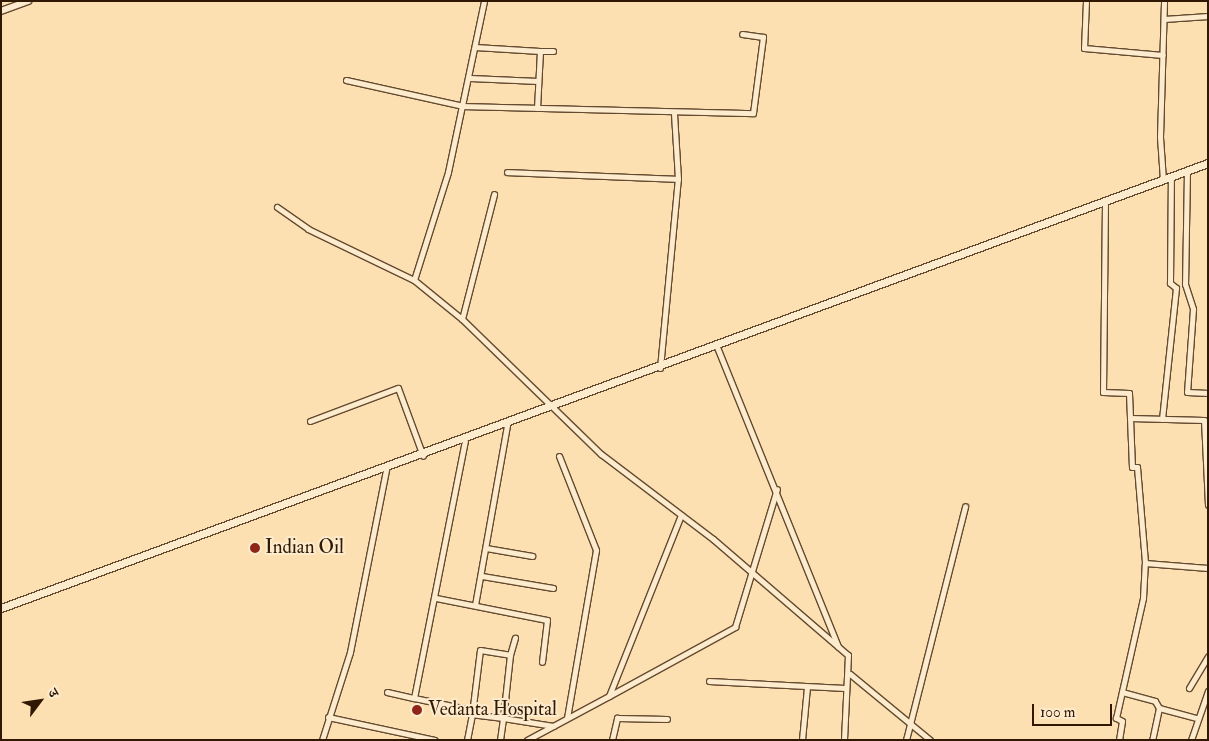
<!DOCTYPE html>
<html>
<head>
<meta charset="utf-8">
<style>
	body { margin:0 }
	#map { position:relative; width:1209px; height:741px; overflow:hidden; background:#fce0b2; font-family:"IM FELL Double Pica","Noto Serif Devanagari",serif }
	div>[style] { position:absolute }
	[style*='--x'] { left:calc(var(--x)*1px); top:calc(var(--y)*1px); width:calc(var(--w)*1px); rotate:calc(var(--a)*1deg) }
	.roads { filter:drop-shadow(1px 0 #644a2f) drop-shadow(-1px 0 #644a2f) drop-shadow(0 1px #644a2f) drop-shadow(0 -1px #644a2f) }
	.minor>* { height:5px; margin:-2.5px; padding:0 2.5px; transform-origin:2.5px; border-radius:2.5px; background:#fdebcd }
	.tertiary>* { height:6px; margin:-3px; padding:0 3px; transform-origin:3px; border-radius:3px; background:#fdebcd }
	.secondary>* { height:7px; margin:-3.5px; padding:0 3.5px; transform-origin:3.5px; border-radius:3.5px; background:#fdebcd }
	.dots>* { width:14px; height:14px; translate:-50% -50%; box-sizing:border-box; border:2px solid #fdebcd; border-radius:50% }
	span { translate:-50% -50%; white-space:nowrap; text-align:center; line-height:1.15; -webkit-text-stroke:4px #fdebcd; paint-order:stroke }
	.poi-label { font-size:19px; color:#311803 }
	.left { translate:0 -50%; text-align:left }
	.frame { position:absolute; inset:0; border:2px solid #311803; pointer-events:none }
	.north { position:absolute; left:15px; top:676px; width:50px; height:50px; -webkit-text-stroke:4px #fdebcd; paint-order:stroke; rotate:59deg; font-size:14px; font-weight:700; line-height:20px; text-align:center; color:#311803 }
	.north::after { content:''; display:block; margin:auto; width:18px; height:22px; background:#311803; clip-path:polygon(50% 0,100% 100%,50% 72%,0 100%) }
	.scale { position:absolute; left:1032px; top:704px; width:80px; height:22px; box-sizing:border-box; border:2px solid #311803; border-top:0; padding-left:6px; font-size:15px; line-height:18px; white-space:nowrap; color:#311803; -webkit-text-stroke:4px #fdebcd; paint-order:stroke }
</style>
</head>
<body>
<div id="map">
	<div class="roads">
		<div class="minor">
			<div style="--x:1086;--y:1;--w:47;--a:92.4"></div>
			<div style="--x:1084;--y:48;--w:79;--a:5.1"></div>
			<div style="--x:1164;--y:19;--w:44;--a:-3.9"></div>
			<div style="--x:475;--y:47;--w:65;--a:3.5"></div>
			<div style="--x:540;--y:51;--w:57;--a:93"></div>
			<div style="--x:540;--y:51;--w:13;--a:0"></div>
			<div style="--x:470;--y:78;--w:68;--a:2.5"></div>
			<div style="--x:346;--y:80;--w:120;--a:12.5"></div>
			<div style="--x:463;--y:106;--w:290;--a:1.4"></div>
			<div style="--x:753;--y:113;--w:77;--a:-82.5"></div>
			<div style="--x:763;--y:37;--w:21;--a:-172"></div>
			<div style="--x:1187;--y:171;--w:113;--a:91"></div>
			<div style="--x:1185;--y:284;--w:26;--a:72"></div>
			<div style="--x:1193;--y:309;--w:83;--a:94.1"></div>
			<div style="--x:1187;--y:392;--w:21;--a:3"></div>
			<div style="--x:507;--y:172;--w:171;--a:2.3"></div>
			<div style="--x:1163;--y:180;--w:43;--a:-94"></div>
			<div style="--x:1160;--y:137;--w:136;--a:-88.3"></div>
			<div style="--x:1105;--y:202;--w:190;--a:90.6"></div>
			<div style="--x:1103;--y:392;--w:26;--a:2"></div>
			<div style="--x:1129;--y:393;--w:74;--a:87.7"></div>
			<div style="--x:1132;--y:467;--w:5;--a:0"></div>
			<div style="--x:1137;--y:467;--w:96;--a:85.2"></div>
			<div style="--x:1145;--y:563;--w:63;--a:4.5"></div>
			<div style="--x:277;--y:207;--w:38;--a:35"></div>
			<div style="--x:308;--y:229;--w:118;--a:25.7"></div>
			<div style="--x:414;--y:280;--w:62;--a:39.1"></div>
			<div style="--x:462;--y:319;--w:194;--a:44.2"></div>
			<div style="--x:601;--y:454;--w:141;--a:37.2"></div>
			<div style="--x:713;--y:539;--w:178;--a:40.7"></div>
			<div style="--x:848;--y:655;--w:85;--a:92.7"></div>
			<div style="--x:414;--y:280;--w:113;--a:-72.5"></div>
			<div style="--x:448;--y:172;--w:175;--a:-78.1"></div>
			<div style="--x:462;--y:319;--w:129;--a:-75.6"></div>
			<div style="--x:717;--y:347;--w:323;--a:68"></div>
			<div style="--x:660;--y:368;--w:190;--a:-84.6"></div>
			<div style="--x:678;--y:179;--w:65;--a:-93.5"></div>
			<div style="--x:1130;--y:418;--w:74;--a:1.5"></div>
			<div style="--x:1204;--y:420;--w:85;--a:87.3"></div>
			<div style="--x:1162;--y:419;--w:132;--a:-83.9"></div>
			<div style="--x:1176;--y:288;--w:8;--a:-140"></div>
			<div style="--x:1170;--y:283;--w:106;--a:-89.5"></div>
			<div style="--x:310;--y:421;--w:94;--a:-20.6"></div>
			<div style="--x:398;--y:388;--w:72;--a:69.8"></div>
			<div style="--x:559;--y:456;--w:101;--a:68.5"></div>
			<div style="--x:596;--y:550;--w:170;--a:99.8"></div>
			<div style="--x:681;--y:515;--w:195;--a:111.7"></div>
			<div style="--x:609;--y:696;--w:144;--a:-28.7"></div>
			<div style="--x:735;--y:627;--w:144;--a:-73.1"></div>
			<div style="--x:486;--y:548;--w:47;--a:9.9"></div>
			<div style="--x:482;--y:576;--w:72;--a:9.6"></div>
			<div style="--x:436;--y:598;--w:113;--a:11.2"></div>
			<div style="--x:547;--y:620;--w:42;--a:96.8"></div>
			<div style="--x:475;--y:605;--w:183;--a:-79.9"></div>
			<div style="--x:510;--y:655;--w:18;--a:-74"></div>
			<div style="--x:850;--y:674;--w:104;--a:39.5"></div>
			<div style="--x:709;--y:681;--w:136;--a:2.9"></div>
			<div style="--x:1189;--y:688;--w:37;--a:-59"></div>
			<div style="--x:387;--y:692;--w:28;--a:13"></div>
			<div style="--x:414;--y:698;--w:262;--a:-78.8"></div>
			<div style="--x:1122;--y:692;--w:34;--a:15"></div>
			<div style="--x:1155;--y:701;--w:8;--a:60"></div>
			<div style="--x:1159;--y:708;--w:33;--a:102"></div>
			<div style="--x:414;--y:698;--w:59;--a:11.7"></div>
			<div style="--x:1159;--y:708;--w:39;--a:15"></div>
			<div style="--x:328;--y:717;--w:109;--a:12.1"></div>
			<div style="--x:322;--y:740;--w:92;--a:-72.3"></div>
			<div style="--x:350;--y:652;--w:186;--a:-78.8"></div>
			<div style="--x:467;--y:740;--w:26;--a:-79"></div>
			<div style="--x:500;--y:740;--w:22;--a:-82"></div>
			<div style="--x:503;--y:718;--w:31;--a:-173"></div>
			<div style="--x:472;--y:714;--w:64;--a:-82.9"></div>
			<div style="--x:480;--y:650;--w:30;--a:9"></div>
			<div style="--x:510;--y:655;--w:63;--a:96.3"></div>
			<div style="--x:503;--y:718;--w:51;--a:9.1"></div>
			<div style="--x:527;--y:740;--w:93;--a:-28.2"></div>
			<div style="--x:612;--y:740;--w:23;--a:-77"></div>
			<div style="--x:617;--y:718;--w:50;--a:1.1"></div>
			<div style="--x:802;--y:740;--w:53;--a:-84.6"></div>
			<div style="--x:906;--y:740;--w:241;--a:-75.8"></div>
			<div style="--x:1119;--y:740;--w:19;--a:-81"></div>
			<div style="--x:1122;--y:721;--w:7;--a:-153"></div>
			<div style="--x:1116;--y:718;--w:123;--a:-77.3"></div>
			<div style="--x:1143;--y:598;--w:35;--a:-87"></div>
			<div style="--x:1191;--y:740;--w:52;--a:-70.9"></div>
		</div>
		<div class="tertiary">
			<div style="--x:1;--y:11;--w:29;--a:-20"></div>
		</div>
		<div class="secondary">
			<div style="--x:1;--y:608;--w:1286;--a:-20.24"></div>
		</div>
	</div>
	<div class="dots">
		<div style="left:255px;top:548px;background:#8f2418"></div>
		<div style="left:417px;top:710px;background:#8f2418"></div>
	</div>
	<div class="poi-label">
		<span class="left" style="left:265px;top:548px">Indian Oil</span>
		<span class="left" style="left:428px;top:710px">Vedanta Hospital</span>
	</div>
	<div class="frame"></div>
	<div class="north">उ</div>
	<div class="scale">100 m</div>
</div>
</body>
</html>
